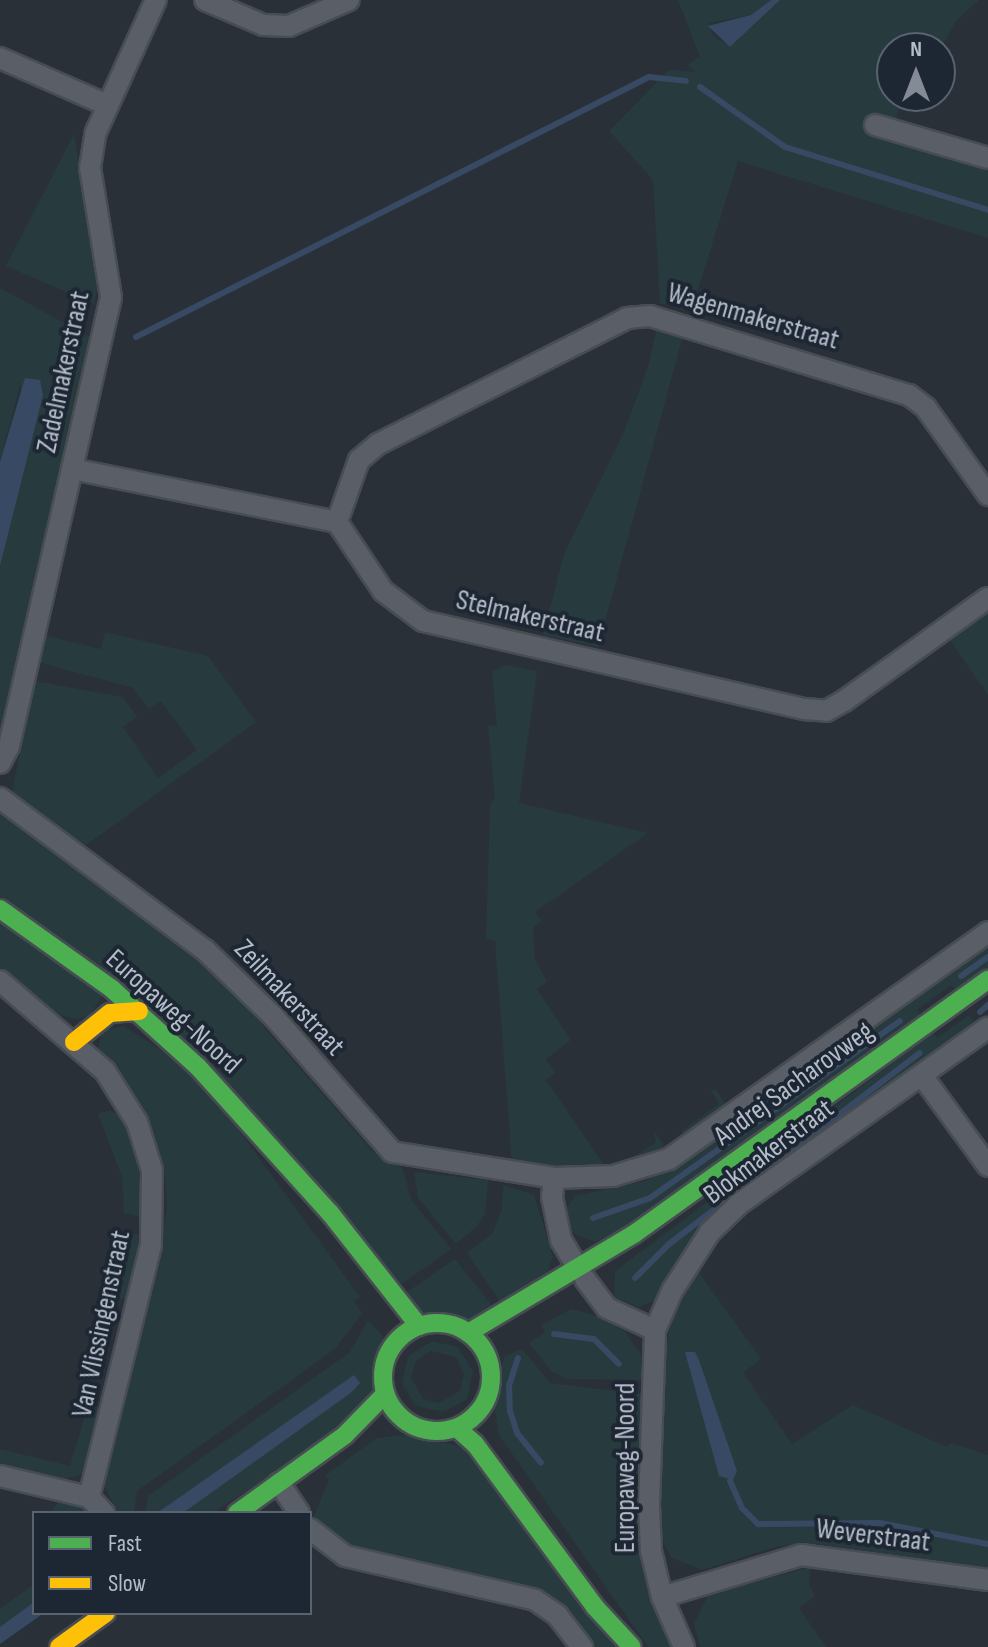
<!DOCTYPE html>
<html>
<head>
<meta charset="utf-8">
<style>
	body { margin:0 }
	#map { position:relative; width:988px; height:1647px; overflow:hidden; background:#2a3038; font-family:"Sofia Sans Condensed",sans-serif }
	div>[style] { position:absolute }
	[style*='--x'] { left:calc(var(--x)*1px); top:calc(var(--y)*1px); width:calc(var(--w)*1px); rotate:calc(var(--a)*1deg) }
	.green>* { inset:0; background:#273a3e }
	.water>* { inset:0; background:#384963 }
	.stream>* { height:6px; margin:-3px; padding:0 3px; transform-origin:3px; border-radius:3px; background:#384963 }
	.roads { filter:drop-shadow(2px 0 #484c53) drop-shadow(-2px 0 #484c53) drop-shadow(0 2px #484c53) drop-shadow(0 -2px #484c53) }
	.street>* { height:20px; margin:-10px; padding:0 10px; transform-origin:10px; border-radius:10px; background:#5a5e66 }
	.fast>* { height:18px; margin:-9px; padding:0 9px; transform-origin:9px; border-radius:9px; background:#4caf50 }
	.fast>.ring { margin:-9px; padding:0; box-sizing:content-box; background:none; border:18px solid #4caf50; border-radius:50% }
	.slow>* { height:18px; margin:-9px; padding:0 9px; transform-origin:9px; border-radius:9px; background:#ffc107 }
	span { translate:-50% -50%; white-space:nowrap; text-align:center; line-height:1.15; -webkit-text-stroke:8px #1d2633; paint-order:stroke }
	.street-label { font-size:28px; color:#b4bcc9 }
	.legend { position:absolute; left:32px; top:1511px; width:280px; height:104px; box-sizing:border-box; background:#1d2633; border:2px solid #59626f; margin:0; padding:10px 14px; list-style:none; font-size:24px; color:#b4bcc9 }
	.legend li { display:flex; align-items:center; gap:16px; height:40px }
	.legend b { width:40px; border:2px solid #59626f }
	.north { position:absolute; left:876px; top:32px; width:80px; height:80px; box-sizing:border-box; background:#1d2633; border:2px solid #59626f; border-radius:50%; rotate:0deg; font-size:22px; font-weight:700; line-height:32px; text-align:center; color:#b4bcc9 }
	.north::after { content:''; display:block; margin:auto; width:28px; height:36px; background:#848b96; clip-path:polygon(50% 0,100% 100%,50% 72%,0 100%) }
</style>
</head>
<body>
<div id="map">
	<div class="green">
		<div style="clip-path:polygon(678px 0,771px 0,751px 15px,709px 23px,713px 35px,730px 47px,780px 0,979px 0,957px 20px,940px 49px,892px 48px,892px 96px,902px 96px,892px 135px,988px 167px,988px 238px,738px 161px,691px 312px,660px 303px,653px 180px,609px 131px,669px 70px,696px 72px,687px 65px,700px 57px)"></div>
		<div style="clip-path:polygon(74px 134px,99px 284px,94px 304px,6px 266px)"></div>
		<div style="clip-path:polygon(0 288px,92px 338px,0 737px,0 566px,30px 440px,20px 385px,0 462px)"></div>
		<div style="clip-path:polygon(657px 327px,683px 336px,598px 647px,543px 635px,564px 554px,624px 432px,648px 367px)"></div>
		<div style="clip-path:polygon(988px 612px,988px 695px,949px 639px)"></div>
		<div style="clip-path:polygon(105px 632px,208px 656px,256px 722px,86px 845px,21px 804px,12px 793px,34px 681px,123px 697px,137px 717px,123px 727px,158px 778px,197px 750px,161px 701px,149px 709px,133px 688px,38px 662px,43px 635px,101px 649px)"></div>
		<div style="clip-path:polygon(505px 665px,537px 671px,519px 803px,648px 833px,535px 912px,542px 921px,533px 928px,535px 959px,547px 982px,537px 989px,571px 1040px,546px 1059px,555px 1073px,546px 1080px,604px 1165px,621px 1165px,656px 1142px,653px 1129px,663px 1144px,661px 1152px,621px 1167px,550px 1168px,512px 1163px,495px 941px,486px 939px,490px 805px,495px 798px,488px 726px,497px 725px,492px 672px)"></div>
		<div style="clip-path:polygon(0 814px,184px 945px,228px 986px,374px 1153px,402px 1168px,412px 1201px,451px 1249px,402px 1284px,294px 1158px,0 896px)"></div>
		<div style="clip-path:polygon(0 920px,103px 994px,90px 1015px,77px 1019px,60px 1015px,0 970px)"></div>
		<div style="clip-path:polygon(988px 945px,988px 968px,956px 990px,951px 985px,917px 1010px,921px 1016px,617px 1233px,595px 1242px,570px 1232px,564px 1212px,575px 1196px,645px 1181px,685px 1161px)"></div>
		<div style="clip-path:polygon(969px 1015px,976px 1025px,704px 1225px,682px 1252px,656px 1300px,639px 1307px,614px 1297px,615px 1271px,933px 1033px,937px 1038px)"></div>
		<div style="clip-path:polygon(124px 1026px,176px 1060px,228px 1115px,360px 1297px,354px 1301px,362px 1313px,335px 1349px,137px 1491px,134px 1513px,118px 1513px,102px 1481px,158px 1270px,167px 1206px,165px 1177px,148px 1120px,98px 1049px,102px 1031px)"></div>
		<div style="clip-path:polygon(715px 1089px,728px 1107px,684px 1135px,681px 1131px,719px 1104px,711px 1091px)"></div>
		<div style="clip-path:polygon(110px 1111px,122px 1115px,138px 1163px,143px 1217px,124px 1213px,122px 1177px,98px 1113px)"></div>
		<div style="clip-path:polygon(414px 1172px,488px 1180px,485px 1214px,477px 1226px,456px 1244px,418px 1198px)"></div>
		<div style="clip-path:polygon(503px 1185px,534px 1195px,553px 1256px,546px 1277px,501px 1303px,467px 1253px,492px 1234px,502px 1209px)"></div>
		<div style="clip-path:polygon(122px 1231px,143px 1236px,129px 1295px,122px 1300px,109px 1291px)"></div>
		<div style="clip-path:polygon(455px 1259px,494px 1308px,466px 1323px,418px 1311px,407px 1292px)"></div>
		<div style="clip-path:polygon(697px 1270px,761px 1359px,743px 1373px,792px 1444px,853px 1405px,947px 1447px,951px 1443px,988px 1455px,988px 1569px,816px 1544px,778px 1546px,703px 1570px,672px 1558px,664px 1544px,660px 1507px,662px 1371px,671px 1322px)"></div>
		<div style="clip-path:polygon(572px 1309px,606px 1319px,625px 1332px,643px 1358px,642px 1380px,567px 1379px,552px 1372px,529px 1343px,545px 1332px,541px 1325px)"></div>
		<div style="clip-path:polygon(368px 1320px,383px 1337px,374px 1391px,319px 1443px,213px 1513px,145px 1513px,148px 1496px,350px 1352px)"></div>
		<div style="clip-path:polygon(evenodd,432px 1341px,458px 1347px,473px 1371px,467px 1399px,444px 1412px,416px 1406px,402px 1384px,408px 1356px,432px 1341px,431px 1351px,456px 1357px,464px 1374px,460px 1391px,439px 1403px,423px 1399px,411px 1377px,416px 1361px,431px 1351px)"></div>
		<div style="clip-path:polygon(522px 1349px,550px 1383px,641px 1394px,638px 1543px,646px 1585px,671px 1647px,648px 1647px,499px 1435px,494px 1406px,499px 1371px,505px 1356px)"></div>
		<div style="clip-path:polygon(81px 1404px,102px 1408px,82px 1474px,62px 1480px,0 1465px,0 1449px,70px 1466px,84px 1419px)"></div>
		<div style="clip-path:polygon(403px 1435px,461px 1446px,617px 1647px,593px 1647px,564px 1608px,534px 1589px,343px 1546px,318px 1525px,314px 1516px,329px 1480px,325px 1476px,376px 1438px)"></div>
		<div style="clip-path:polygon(61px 1498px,75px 1502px,91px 1513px,52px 1513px,45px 1512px,51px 1512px)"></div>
		<div style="clip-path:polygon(810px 1567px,809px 1585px,815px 1596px,799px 1608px,826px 1647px,700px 1647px,694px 1624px,708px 1595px)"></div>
		<div style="clip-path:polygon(34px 1584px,34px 1602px,0 1627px,0 1609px)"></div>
	</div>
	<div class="water">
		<div style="clip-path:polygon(771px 0,780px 0,730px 47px,708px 26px,751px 15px)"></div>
		<div style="clip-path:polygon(25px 378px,40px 380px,43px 395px,0 566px,0 462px)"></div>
		<div style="clip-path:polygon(685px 1352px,695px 1352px,699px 1360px,737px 1471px,733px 1480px,719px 1476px)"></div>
		<div style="clip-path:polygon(354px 1375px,360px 1383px,352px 1392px,183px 1513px,157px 1513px)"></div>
		<div style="clip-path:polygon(34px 1602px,34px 1613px,44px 1613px,0 1644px,0 1627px)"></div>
	</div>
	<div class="stream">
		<div style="--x:700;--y:87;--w:104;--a:35.2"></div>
		<div style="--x:785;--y:147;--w:213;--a:17.2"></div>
		<div style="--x:136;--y:337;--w:575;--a:-26.88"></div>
		<div style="--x:649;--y:77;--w:37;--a:6"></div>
		<div style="--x:961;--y:976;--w:33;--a:-35"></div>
		<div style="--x:980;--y:1012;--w:11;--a:-41"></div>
		<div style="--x:593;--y:1218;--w:60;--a:-19.3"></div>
		<div style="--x:650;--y:1198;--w:306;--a:-35.3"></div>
		<div style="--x:635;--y:1278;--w:48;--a:-45"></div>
		<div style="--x:669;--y:1244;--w:315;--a:-37.3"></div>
		<div style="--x:554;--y:1334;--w:40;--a:7.1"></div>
		<div style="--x:594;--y:1339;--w:35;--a:45"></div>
		<div style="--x:518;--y:1358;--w:28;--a:108"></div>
		<div style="--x:509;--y:1385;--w:26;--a:88"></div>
		<div style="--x:510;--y:1411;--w:23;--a:72"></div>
		<div style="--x:517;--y:1433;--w:38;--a:51"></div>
		<div style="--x:730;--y:1481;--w:30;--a:66"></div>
		<div style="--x:742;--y:1508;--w:23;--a:45"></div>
		<div style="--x:758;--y:1524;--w:122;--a:-0.5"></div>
		<div style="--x:880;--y:1523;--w:110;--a:11"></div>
	</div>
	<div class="roads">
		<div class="street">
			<div style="--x:205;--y:0;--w:63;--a:23.3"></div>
			<div style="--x:263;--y:25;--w:26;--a:2"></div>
			<div style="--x:289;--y:26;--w:65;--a:-23.4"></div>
			<div style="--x:0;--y:58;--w:115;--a:23.7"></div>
			<div style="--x:875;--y:125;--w:118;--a:16.3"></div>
			<div style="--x:72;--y:469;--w:270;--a:11.3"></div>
			<div style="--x:337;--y:522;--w:83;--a:56.3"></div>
			<div style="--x:383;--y:591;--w:50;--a:36.9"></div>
			<div style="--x:423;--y:621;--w:392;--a:13"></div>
			<div style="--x:805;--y:709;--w:21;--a:5"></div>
			<div style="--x:826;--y:711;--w:21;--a:-29"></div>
			<div style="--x:844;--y:701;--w:177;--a:-35.6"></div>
			<div style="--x:337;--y:522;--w:66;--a:-70.5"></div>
			<div style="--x:359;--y:460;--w:25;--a:-40"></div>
			<div style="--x:378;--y:444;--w:279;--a:-26.8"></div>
			<div style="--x:627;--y:318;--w:23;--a:-5"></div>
			<div style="--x:650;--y:316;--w:271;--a:17"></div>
			<div style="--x:909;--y:395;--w:21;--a:37"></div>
			<div style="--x:926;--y:408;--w:107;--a:54.5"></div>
			<div style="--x:0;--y:763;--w:19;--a:-62"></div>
			<div style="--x:9;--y:746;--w:460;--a:-77.2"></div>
			<div style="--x:111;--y:297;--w:131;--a:-99.2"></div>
			<div style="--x:90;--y:168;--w:36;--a:-81"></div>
			<div style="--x:96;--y:132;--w:145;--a:-65.6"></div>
			<div style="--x:0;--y:798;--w:255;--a:36.6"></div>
			<div style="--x:205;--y:950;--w:96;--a:44.2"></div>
			<div style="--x:274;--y:1017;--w:179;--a:48.8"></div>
			<div style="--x:392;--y:1152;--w:164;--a:9.1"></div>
			<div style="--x:554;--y:1178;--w:59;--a:-1.9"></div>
			<div style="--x:613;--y:1176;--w:59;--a:-16.9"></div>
			<div style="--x:669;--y:1159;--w:392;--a:-35.4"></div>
			<div style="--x:0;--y:981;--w:138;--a:40.6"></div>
			<div style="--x:105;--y:1071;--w:60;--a:57.9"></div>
			<div style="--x:137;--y:1122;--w:50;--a:72.6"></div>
			<div style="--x:152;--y:1170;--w:75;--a:90.8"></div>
			<div style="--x:151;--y:1245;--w:260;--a:103.8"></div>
			<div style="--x:923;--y:1077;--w:110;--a:53.9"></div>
			<div style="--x:554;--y:1178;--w:19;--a:96"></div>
			<div style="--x:552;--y:1197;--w:44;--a:78.2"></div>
			<div style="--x:561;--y:1240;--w:31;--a:59"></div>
			<div style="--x:585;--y:1279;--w:36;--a:53"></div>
			<div style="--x:607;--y:1308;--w:53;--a:24.6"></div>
			<div style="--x:0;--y:1476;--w:91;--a:13.3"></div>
			<div style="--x:89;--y:1497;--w:22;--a:47"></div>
			<div style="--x:279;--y:1483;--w:36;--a:56"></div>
			<div style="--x:310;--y:1529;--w:44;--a:37.6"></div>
			<div style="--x:345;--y:1556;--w:195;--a:13"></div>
			<div style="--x:535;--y:1600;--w:27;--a:34"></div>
			<div style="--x:557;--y:1615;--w:41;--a:52"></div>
			<div style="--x:662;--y:1597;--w:145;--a:-16.8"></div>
			<div style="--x:801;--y:1555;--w:189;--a:7.6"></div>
			<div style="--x:684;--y:1647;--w:55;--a:-113.7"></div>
			<div style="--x:662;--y:1597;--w:47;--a:-103.4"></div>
			<div style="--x:651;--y:1551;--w:46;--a:-92.5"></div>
			<div style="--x:649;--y:1505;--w:175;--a:-88"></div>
			<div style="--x:655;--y:1330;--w:43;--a:-66.4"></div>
			<div style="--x:672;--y:1291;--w:70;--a:-57.2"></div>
			<div style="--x:710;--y:1232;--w:40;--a:-44"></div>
			<div style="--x:739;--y:1204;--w:305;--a:-35.3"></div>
		</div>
		<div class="fast">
			<div style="--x:0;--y:909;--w:138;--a:35.5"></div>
			<div style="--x:112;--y:989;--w:116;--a:42.2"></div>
			<div style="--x:198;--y:1067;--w:197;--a:47.9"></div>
			<div style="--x:330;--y:1213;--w:144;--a:51.8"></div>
			<div class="ring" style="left:383px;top:1323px;width:90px;height:90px"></div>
			<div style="--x:468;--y:1333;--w:193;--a:-30.8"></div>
			<div style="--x:634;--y:1234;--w:436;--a:-35.7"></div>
			<div style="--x:457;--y:1428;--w:24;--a:42"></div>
			<div style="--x:475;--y:1444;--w:202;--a:53.6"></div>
			<div style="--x:595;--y:1607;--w:54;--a:47.2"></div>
			<div style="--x:237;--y:1513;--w:133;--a:-35.8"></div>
			<div style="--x:345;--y:1435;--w:57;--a:-45.7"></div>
		</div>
		<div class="slow">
			<div style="--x:74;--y:1042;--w:46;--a:-38.9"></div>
			<div style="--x:110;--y:1013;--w:29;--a:-4"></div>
			<div style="--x:59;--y:1647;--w:58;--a:-35.9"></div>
		</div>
	</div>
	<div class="street-label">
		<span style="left:753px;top:317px;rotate:16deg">Wagenmakerstraat</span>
		<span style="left:64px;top:372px;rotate:-78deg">Zadelmakerstraat</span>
		<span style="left:530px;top:617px;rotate:13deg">Stelmakerstraat</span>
		<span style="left:289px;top:998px;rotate:47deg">Zeilmakerstraat</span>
		<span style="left:173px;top:1012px;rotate:42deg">Europaweg-Noord</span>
		<span style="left:794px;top:1084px;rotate:-36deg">Andrej Sacharovweg</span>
		<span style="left:769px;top:1152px;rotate:-37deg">Blokmakerstraat</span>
		<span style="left:102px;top:1324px;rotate:-78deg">Van Vlissingenstraat</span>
		<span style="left:626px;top:1468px;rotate:-90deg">Europaweg-Noord</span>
		<span style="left:873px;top:1536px;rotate:7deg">Weverstraat</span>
	</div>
	<ul class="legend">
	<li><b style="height:10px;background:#4caf50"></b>Fast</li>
	<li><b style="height:10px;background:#ffc107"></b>Slow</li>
	</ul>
	<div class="north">N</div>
</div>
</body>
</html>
